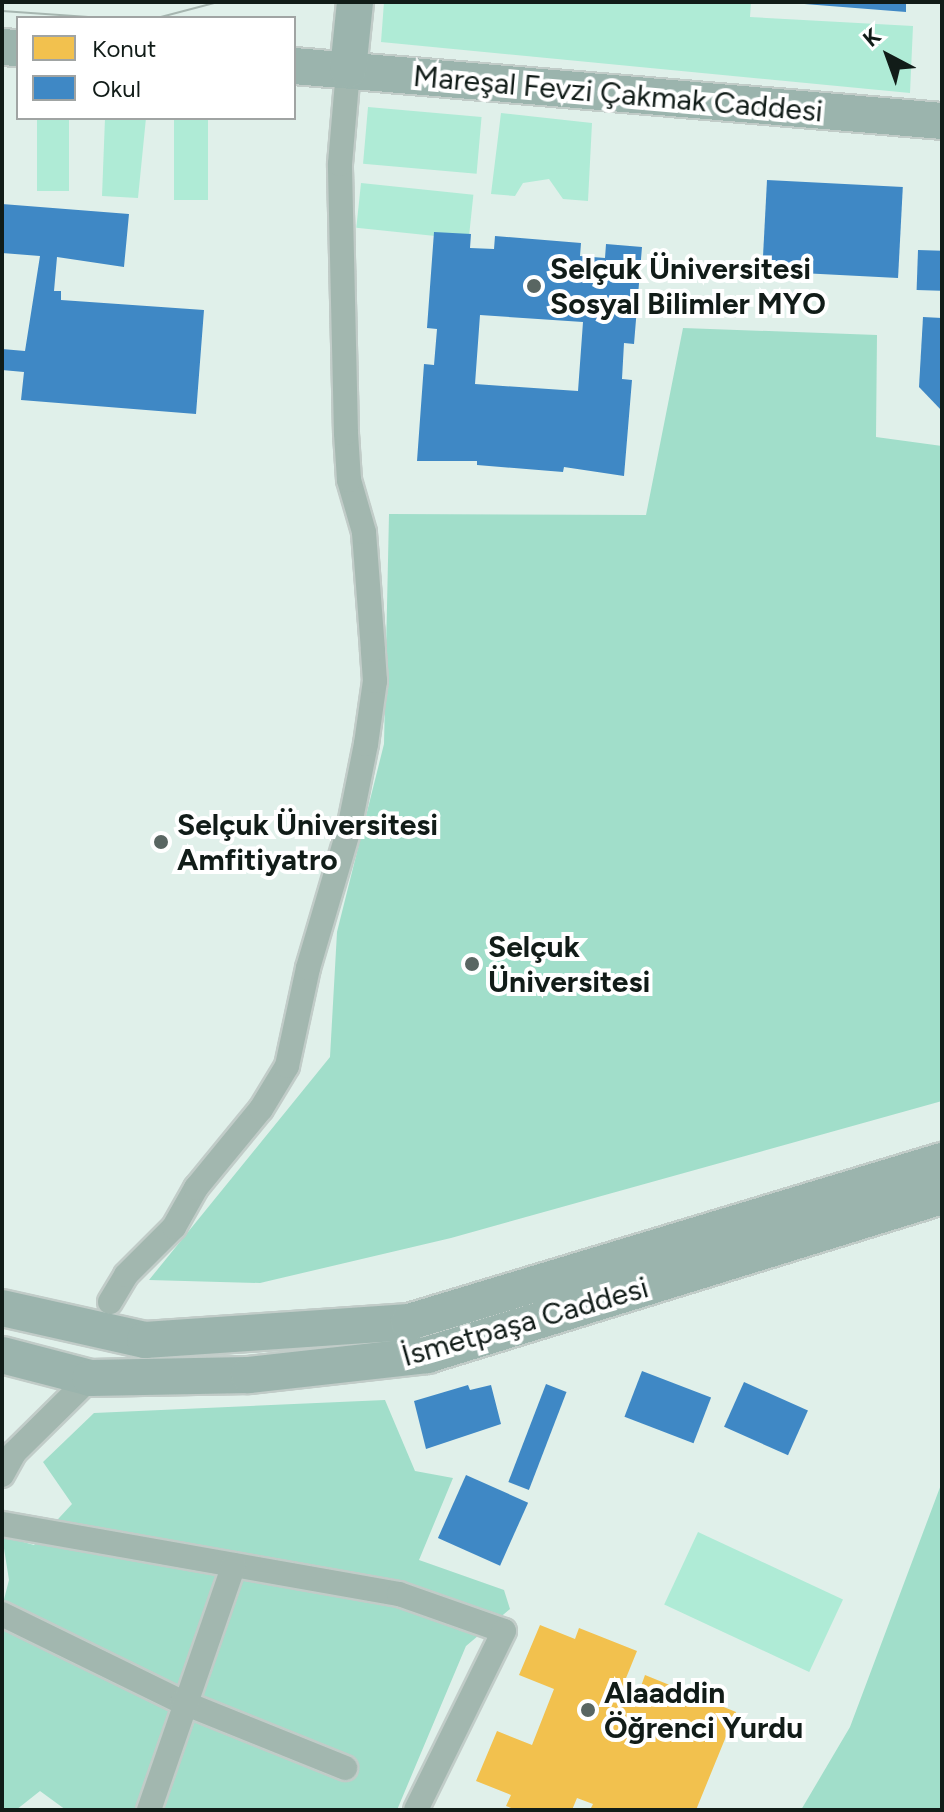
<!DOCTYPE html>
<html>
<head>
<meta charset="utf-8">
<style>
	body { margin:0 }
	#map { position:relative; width:944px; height:1812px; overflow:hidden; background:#e0f0ea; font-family:Figtree,sans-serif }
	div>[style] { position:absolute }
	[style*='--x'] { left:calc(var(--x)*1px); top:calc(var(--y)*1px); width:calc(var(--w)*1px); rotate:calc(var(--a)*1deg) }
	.green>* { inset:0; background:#afebd6; transform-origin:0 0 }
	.forest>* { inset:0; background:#a1deca }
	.homes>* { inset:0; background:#f2c14e }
	.schools>* { inset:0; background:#3f88c5; transform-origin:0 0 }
	.roads { filter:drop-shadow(2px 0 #c1ccc8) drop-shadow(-2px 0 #c1ccc8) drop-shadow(0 2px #c1ccc8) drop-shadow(0 -2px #c1ccc8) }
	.street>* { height:24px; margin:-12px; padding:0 12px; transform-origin:12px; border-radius:12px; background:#a2b7af }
	.secondary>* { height:36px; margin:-18px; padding:0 18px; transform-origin:18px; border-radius:18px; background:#9bb4ad }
	.tram>* { height:2px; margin:-1px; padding:0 1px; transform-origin:1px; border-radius:1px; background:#a6b6b0 }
	.dots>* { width:22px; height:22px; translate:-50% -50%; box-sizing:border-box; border:4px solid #fff; border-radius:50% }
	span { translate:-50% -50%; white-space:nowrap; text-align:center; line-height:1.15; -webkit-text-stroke:8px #fff; paint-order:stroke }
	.street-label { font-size:30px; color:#111c18 }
	.poi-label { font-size:30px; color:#111c18; font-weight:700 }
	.left { translate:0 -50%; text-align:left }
	.frame { position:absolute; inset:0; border:4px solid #111c18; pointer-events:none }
	.legend { position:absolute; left:16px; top:16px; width:280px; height:104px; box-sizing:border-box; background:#fff; border:2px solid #a0a4a3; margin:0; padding:10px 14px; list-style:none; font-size:24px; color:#111c18 }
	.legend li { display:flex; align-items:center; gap:16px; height:40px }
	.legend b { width:40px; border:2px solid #a0a4a3 }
	.north { position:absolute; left:848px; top:16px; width:80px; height:80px; -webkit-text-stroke:6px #fff; paint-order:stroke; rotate:319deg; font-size:22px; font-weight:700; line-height:32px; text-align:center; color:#111c18 }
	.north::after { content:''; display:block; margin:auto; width:28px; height:36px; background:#111c18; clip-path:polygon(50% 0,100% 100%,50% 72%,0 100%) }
</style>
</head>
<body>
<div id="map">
	<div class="green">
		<div style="clip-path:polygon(384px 2px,751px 2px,750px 17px,913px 26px,910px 93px,381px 42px)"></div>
		<div style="left:368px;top:107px;width:114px;height:57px;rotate:5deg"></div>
		<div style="clip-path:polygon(501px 113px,592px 123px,588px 201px,563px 199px,549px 179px,523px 183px,515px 196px,491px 194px)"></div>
		<div style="left:37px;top:118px;width:32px;height:73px"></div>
		<div style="clip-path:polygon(105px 118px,146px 118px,138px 198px,102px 196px)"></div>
		<div style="left:174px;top:118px;width:34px;height:82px"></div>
		<div style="left:361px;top:183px;width:113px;height:45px;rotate:6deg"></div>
		<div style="left:698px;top:1532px;width:160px;height:80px;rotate:25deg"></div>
	</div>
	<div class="forest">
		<div style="clip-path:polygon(683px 328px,877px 335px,876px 437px,942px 446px,942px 1101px,451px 1238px,260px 1283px,149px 1280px,330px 1057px,337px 932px,384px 744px,389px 514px,646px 515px)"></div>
		<div style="clip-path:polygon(385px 1400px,415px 1471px,453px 1478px,419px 1560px,504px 1590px,510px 1609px,466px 1646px,397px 1810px,66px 1810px,40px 1791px,16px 1810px,2px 1810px,2px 1607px,9px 1580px,2px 1536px,34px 1545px,72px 1504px,43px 1462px,94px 1413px)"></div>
		<div style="clip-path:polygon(942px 1482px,942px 1810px,801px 1810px,850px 1727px)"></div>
	</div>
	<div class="homes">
		<div style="clip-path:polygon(540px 1625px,575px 1639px,579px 1628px,637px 1651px,624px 1683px,640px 1689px,645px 1675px,736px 1712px,696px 1810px,590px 1810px,593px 1804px,577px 1798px,572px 1810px,516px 1810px,506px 1806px,511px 1795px,476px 1781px,497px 1731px,532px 1745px,554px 1689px,519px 1675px)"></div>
	</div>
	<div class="schools">
		<div style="clip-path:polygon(779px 2px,906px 2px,906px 12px)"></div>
		<div style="left:767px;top:180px;width:136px;height:91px;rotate:3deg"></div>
		<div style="clip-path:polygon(2px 204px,129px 214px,124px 267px,57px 257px,54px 291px,61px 291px,61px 300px,204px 310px,196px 414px,21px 400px,24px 372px,2px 370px,2px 349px,25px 351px,40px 256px,2px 253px)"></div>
		<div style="clip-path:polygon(evenodd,434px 232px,471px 234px,470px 248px,494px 249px,495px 236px,581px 243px,580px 256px,605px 258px,606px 244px,642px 247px,634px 344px,624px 343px,622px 379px,632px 380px,624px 476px,564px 467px,563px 472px,477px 465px,477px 461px,417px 461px,424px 364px,434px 365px,437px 329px,427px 328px,434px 232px,480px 315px,583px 322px,578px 391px,475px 384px,480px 315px)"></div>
		<div style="left:918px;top:250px;width:24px;height:40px;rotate:2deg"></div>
		<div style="clip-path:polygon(923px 317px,942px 318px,942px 411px,919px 387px)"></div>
		<div style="left:642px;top:1371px;width:74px;height:49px;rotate:21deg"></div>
		<div style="left:744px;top:1382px;width:70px;height:49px;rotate:24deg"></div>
		<div style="left:546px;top:1384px;width:22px;height:105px;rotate:21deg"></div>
		<div style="clip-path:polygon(468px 1385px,470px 1390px,491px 1385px,501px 1424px,426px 1449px,414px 1401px)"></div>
		<div style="left:466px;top:1475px;width:68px;height:69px;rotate:24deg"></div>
	</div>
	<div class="roads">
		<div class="street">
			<div style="--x:110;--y:1302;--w:31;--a:-59"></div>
			<div style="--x:126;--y:1275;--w:68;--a:-45"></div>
			<div style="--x:174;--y:1227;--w:45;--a:-60.6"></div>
			<div style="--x:196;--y:1188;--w:102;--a:-50.6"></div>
			<div style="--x:261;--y:1109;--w:50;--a:-58.8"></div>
			<div style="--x:287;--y:1066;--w:100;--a:-77.9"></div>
			<div style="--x:308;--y:968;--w:145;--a:-73.6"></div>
			<div style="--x:349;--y:829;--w:87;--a:-78.7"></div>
			<div style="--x:366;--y:744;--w:64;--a:-81.9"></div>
			<div style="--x:375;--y:681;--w:31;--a:-94"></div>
			<div style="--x:373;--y:650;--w:118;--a:-94.4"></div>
			<div style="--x:364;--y:532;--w:54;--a:-106.1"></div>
			<div style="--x:349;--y:480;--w:47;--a:-93.7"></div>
			<div style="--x:346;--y:433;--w:269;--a:-91.3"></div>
			<div style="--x:340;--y:164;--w:94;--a:-85.1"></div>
			<div style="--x:2;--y:1475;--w:25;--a:-61"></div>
			<div style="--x:14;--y:1453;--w:107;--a:-44.6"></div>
			<div style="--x:2;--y:1524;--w:403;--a:10"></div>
			<div style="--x:399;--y:1594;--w:111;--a:19.4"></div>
			<div style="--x:504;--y:1631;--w:199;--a:116.2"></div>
			<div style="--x:2;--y:1614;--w:200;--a:26.1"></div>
			<div style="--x:182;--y:1702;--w:176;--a:22"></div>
			<div style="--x:149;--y:1810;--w:259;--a:-70.9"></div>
		</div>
		<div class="secondary">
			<div style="--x:2;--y:47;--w:16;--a:4"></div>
			<div style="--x:294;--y:66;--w:650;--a:4.85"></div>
			<div style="--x:348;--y:70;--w:68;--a:-84.1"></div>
			<div style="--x:2;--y:1308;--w:147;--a:12.6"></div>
			<div style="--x:145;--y:1340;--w:265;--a:-3.9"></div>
			<div style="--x:409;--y:1322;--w:557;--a:-16.81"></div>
			<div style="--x:2;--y:1355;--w:91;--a:14.6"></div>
			<div style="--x:90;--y:1378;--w:159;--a:-1.1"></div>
			<div style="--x:249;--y:1375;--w:179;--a:-6.4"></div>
			<div style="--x:427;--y:1355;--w:539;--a:-17.16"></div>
		</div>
	</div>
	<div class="tram">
		<div style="--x:2;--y:11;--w:101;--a:4"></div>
		<div style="--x:157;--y:18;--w:63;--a:-14.7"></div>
	</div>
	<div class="dots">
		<div style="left:534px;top:286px;background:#596662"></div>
		<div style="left:161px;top:842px;background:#596662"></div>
		<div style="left:472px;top:964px;background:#596662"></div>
		<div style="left:588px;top:1710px;background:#596662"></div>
	</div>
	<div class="street-label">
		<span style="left:618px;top:94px;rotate:5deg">Mareşal Fevzi Çakmak Caddesi</span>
		<span style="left:525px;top:1322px;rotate:-16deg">İsmetpaşa Caddesi</span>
	</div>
	<div class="poi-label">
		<span class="left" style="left:550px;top:286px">Selçuk Üniversitesi<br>Sosyal Bilimler MYO</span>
		<span class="left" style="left:177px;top:842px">Selçuk Üniversitesi<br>Amfitiyatro</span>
		<span class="left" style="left:488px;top:964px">Selçuk<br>Üniversitesi</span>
		<span class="left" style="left:604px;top:1710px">Alaaddin<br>Öğrenci Yurdu</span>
	</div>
	<div class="frame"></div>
	<ul class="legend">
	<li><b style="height:22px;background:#f2c14e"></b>Konut</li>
	<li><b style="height:22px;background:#3f88c5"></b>Okul</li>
	</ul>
	<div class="north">K</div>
</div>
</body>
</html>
